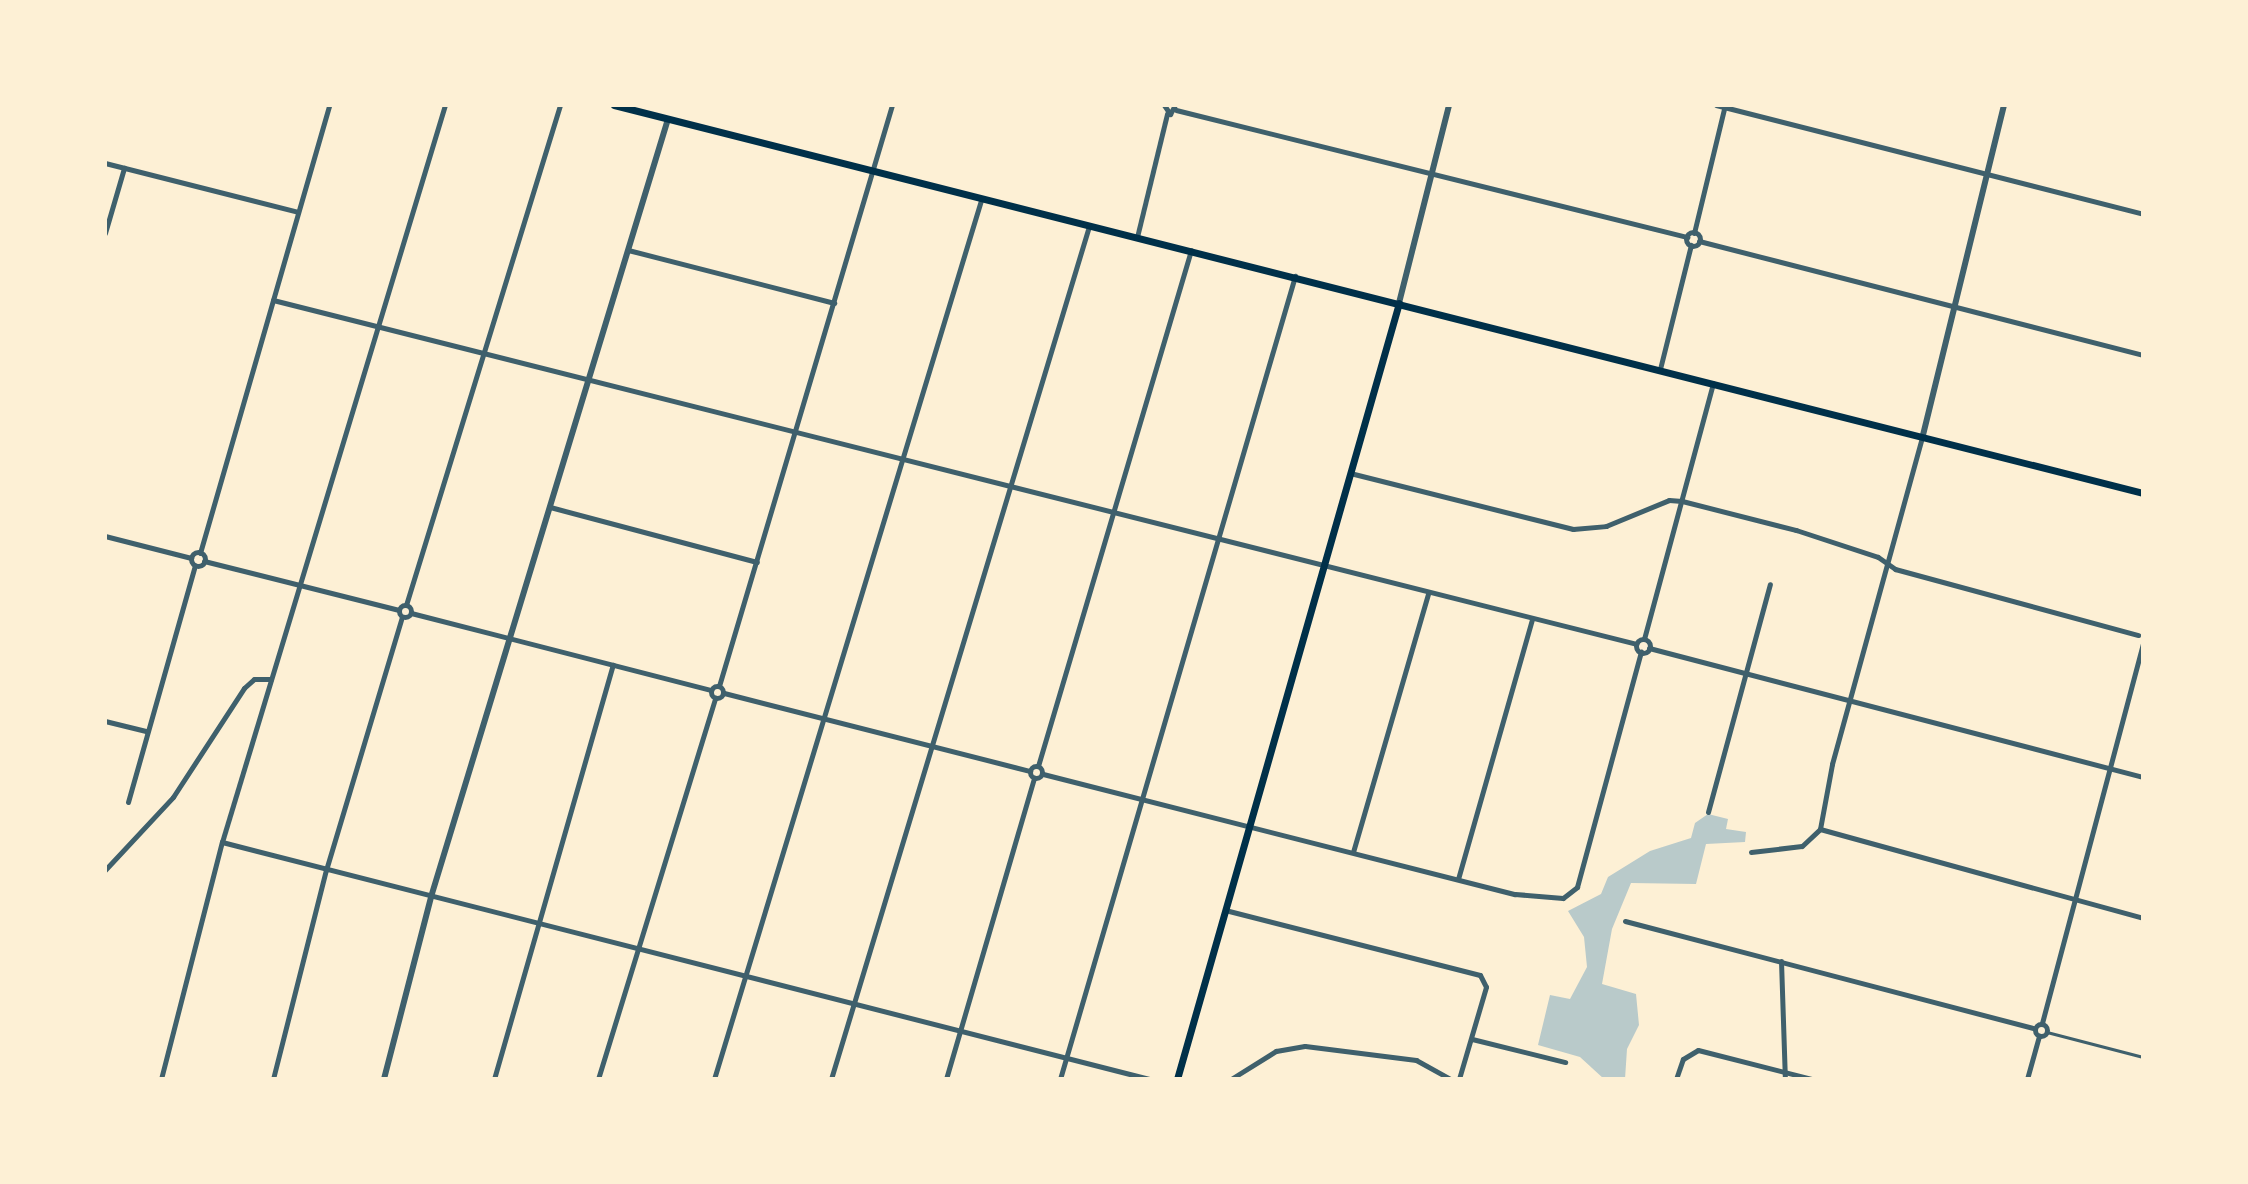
<!DOCTYPE html>
<html>
<head>
<meta charset="utf-8">
<style>
	body { margin:0 }
	#map { position:relative; width:2248px; height:1184px; overflow:hidden; background:#fdf0d5; font-family:Inter,sans-serif }
	div>[style] { position:absolute }
	[style*='--x'] { left:calc(var(--x)*1px); top:calc(var(--y)*1px); width:calc(var(--w)*1px); rotate:calc(var(--a)*1deg) }
	.green>* { inset:0; background:#b9caca }
	.service>* { height:2.5px; margin:-1.25px; padding:0 1.25px; transform-origin:1.25px; border-radius:1.25px; background:#3f606c }
	.minor>* { height:5px; margin:-2.5px; padding:0 2.5px; transform-origin:2.5px; border-radius:2.5px; background:#3f606c }
	.minor>.ring { margin:-2.5px; padding:0; box-sizing:content-box; background:none; border:5px solid #3f606c; border-radius:50% }
	.tertiary>* { height:6px; margin:-3px; padding:0 3px; transform-origin:3px; border-radius:3px; background:#3f606c }
	.secondary>* { height:7px; margin:-3.5px; padding:0 3.5px; transform-origin:3.5px; border-radius:3.5px; background:#003049 }
	span { translate:-50% -50%; white-space:nowrap; text-align:center; line-height:1.15; -webkit-text-stroke:5px #fdf0d5; paint-order:stroke }
	.frame { position:absolute; inset:0; border:107px solid #fdf0d5; pointer-events:none }
</style>
</head>
<body>
<div id="map">
	<div class="green">
		<div style="clip-path:polygon(1708px 814px,1728px 819px,1726px 829px,1746px 832px,1745px 842px,1706px 844px,1696px 884px,1631px 883px,1612px 929px,1602px 984px,1636px 994px,1639px 1025px,1627px 1049px,1625px 1079px,1604px 1079px,1580px 1057px,1538px 1045px,1550px 995px,1570px 999px,1587px 967px,1584px 937px,1568px 911px,1601px 894px,1608px 877px,1650px 851px,1691px 838px,1695px 823px)"></div>
	</div>
	<div class="service">
		<div style="--x:2047;--y:1032;--w:99;--a:14.6"></div>
	</div>
	<div class="minor">
		<div style="--x:1164;--y:105;--w:11;--a:56"></div>
		<div style="--x:1170;--y:114;--w:10;--a:-61"></div>
		<div style="--x:1716;--y:105;--w:441;--a:14.3"></div>
		<div style="--x:1176;--y:110;--w:527;--a:13.96"></div>
		<div style="--x:105;--y:163;--w:199;--a:14.2"></div>
		<div class="ring" style="left:1686px;top:232px;width:9px;height:9px"></div>
		<div style="--x:105;--y:233;--w:68;--a:-73.7"></div>
		<div style="--x:1694;--y:233;--w:132;--a:-76.4"></div>
		<div style="--x:1137;--y:237;--w:127;--a:-76.3"></div>
		<div style="--x:1699;--y:241;--w:458;--a:14.4"></div>
		<div style="--x:628;--y:250;--w:213;--a:14.4"></div>
		<div style="--x:273;--y:300;--w:1406;--a:14.16"></div>
		<div style="--x:1660;--y:369;--w:128;--a:-76"></div>
		<div style="--x:1350;--y:473;--w:230;--a:14.1"></div>
		<div style="--x:1573;--y:529;--w:33;--a:-5"></div>
		<div style="--x:1606;--y:526;--w:68;--a:-22.4"></div>
		<div style="--x:1669;--y:500;--w:13;--a:4"></div>
		<div style="--x:1682;--y:501;--w:118;--a:14.3"></div>
		<div style="--x:1796;--y:530;--w:86;--a:18.2"></div>
		<div style="--x:1878;--y:557;--w:21;--a:35"></div>
		<div style="--x:1895;--y:569;--w:252;--a:15.2"></div>
		<div style="--x:550;--y:507;--w:214;--a:14.9"></div>
		<div style="--x:105;--y:536;--w:89;--a:14.3"></div>
		<div class="ring" style="left:191px;top:552px;width:9px;height:9px"></div>
		<div style="--x:200;--y:553;--w:466;--a:-73.9"></div>
		<div style="--x:204;--y:561;--w:201;--a:14.1"></div>
		<div class="ring" style="left:399px;top:605px;width:7px;height:7px"></div>
		<div style="--x:406;--y:605;--w:523;--a:-72.88"></div>
		<div style="--x:411;--y:613;--w:310;--a:14.4"></div>
		<div style="--x:1644;--y:639;--w:265;--a:-74.9"></div>
		<div class="ring" style="left:1636px;top:639px;width:9px;height:9px"></div>
		<div style="--x:1649;--y:648;--w:511;--a:14.64"></div>
		<div class="ring" style="left:711px;top:686px;width:7px;height:7px"></div>
		<div style="--x:719;--y:686;--w:606;--a:-73.42"></div>
		<div style="--x:724;--y:693;--w:316;--a:14.3"></div>
		<div style="--x:105;--y:721;--w:42;--a:13.7"></div>
		<div class="ring" style="left:1030px;top:766px;width:7px;height:7px"></div>
		<div style="--x:1038;--y:766;--w:538;--a:-73.48"></div>
		<div style="--x:1043;--y:774;--w:487;--a:14.3"></div>
		<div style="--x:1515;--y:894;--w:48;--a:4.8"></div>
		<div style="--x:1563;--y:898;--w:18;--a:-38"></div>
		<div style="--x:1577;--y:887;--w:244;--a:-74.8"></div>
		<div style="--x:128;--y:802;--w:246;--a:-74.2"></div>
		<div style="--x:1708;--y:812;--w:236;--a:-74.8"></div>
		<div style="--x:1820;--y:829;--w:66;--a:-79.5"></div>
		<div style="--x:1832;--y:764;--w:339;--a:-74.6"></div>
		<div style="--x:1820;--y:829;--w:335;--a:15.4"></div>
		<div style="--x:222;--y:842;--w:957;--a:14.34"></div>
		<div style="--x:1353;--y:852;--w:269;--a:-73.8"></div>
		<div style="--x:1751;--y:852;--w:51;--a:-6.7"></div>
		<div style="--x:1802;--y:846;--w:25;--a:-43"></div>
		<div style="--x:105;--y:870;--w:100;--a:-47"></div>
		<div style="--x:173;--y:797;--w:130;--a:-56.9"></div>
		<div style="--x:244;--y:688;--w:13;--a:-42"></div>
		<div style="--x:254;--y:679;--w:17;--a:0"></div>
		<div style="--x:1458;--y:879;--w:270;--a:-74.1"></div>
		<div style="--x:1225;--y:910;--w:263;--a:14.3"></div>
		<div style="--x:1480;--y:975;--w:13;--a:63"></div>
		<div style="--x:1486;--y:987;--w:96;--a:106.4"></div>
		<div style="--x:1625;--y:921;--w:423;--a:14.7"></div>
		<div style="--x:1781;--y:961;--w:118;--a:88.1"></div>
		<div style="--x:2042;--y:1023;--w:392;--a:-75.1"></div>
		<div class="ring" style="left:2035px;top:1024px;width:7px;height:7px"></div>
		<div style="--x:1472;--y:1039;--w:96;--a:13.9"></div>
		<div style="--x:161;--y:1079;--w:245;--a:-75.6"></div>
		<div style="--x:222;--y:842;--w:770;--a:-73.17"></div>
		<div style="--x:273;--y:1079;--w:216;--a:-75.8"></div>
		<div style="--x:326;--y:870;--w:264;--a:-73.3"></div>
		<div style="--x:494;--y:1079;--w:431;--a:-74"></div>
		<div style="--x:598;--y:1079;--w:399;--a:-72.9"></div>
		<div style="--x:714;--y:1079;--w:919;--a:-73.1"></div>
		<div style="--x:831;--y:1079;--w:891;--a:-73.17"></div>
		<div style="--x:946;--y:1079;--w:314;--a:-73.7"></div>
		<div style="--x:1060;--y:1079;--w:837;--a:-73.69"></div>
		<div style="--x:1231;--y:1079;--w:53;--a:-31.9"></div>
		<div style="--x:1276;--y:1051;--w:29;--a:-10"></div>
		<div style="--x:1305;--y:1046;--w:112;--a:7.2"></div>
		<div style="--x:1416;--y:1060;--w:39;--a:29"></div>
		<div style="--x:1676;--y:1079;--w:21;--a:-71"></div>
		<div style="--x:1683;--y:1059;--w:17;--a:-31"></div>
		<div style="--x:1698;--y:1050;--w:118;--a:14.3"></div>
		<div style="--x:2027;--y:1079;--w:45;--a:-74.4"></div>
	</div>
	<div class="tertiary">
		<div style="--x:1399;--y:303;--w:204;--a:-75.8"></div>
		<div style="--x:1923;--y:435;--w:340;--a:-76.2"></div>
		<div style="--x:384;--y:1079;--w:188;--a:-75.5"></div>
		<div style="--x:431;--y:897;--w:813;--a:-73.06"></div>
	</div>
	<div class="secondary">
		<div style="--x:614;--y:105;--w:1577;--a:14.24"></div>
		<div style="--x:1177;--y:1079;--w:807;--a:-74.04"></div>
	</div>
	<div class="frame"></div>
</div>
</body>
</html>
